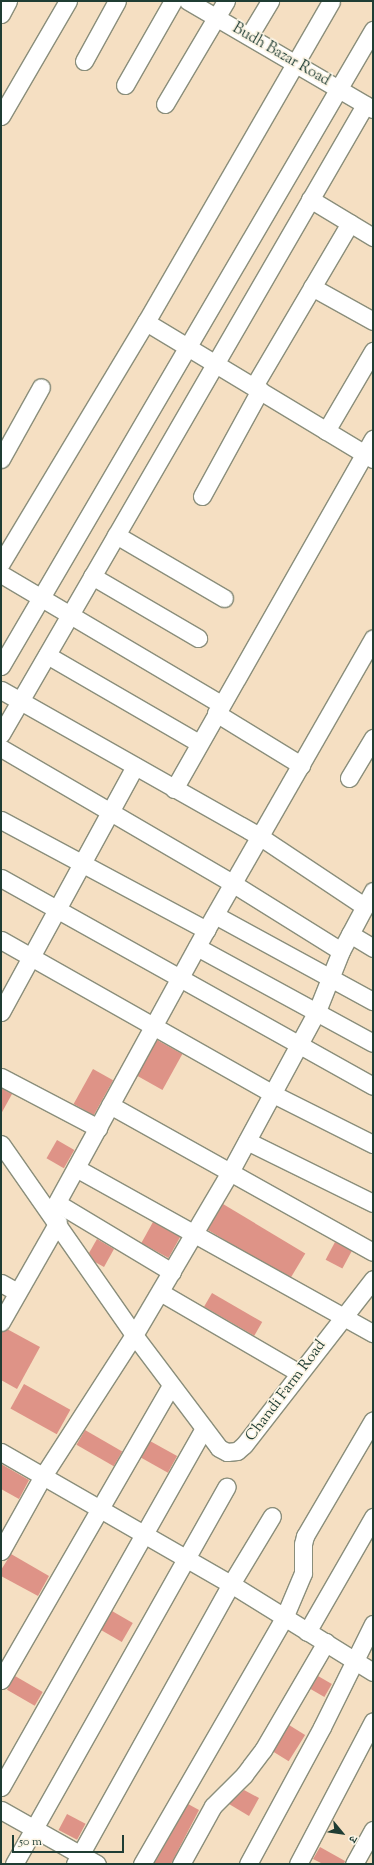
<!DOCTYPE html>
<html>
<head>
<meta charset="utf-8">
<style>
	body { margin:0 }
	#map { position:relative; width:374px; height:1865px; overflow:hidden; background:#f5dfc2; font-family:"Sorts Mill Goudy","Noto Serif Devanagari",serif }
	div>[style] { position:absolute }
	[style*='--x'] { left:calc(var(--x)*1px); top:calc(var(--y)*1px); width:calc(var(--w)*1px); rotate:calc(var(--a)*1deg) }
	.building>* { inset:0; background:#de9387; transform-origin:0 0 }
	.roads { filter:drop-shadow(1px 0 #8a8e7b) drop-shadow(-1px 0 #8a8e7b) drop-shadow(0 1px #8a8e7b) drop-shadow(0 -1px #8a8e7b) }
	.minor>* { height:17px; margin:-8.5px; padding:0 8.5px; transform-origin:8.5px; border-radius:8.5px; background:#fff }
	span { translate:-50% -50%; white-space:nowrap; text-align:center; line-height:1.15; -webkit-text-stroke:3.5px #fcf5e5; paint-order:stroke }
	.street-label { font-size:15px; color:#1f3d34 }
	.frame { position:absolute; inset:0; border:2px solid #1f3d34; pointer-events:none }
	.north { position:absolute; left:322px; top:1813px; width:40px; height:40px; -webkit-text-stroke:3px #fcf5e5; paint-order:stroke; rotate:119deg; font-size:11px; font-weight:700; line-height:16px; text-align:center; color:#1f3d34 }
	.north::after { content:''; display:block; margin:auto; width:14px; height:18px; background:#1f3d34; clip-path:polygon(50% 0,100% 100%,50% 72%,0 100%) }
	.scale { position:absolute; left:12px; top:1835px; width:112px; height:18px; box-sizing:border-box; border:2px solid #1f3d34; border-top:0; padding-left:5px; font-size:12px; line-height:14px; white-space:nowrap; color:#1f3d34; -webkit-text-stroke:3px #fcf5e5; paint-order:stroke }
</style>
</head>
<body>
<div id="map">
	<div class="building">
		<div style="left:157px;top:1040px;width:29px;height:41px;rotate:29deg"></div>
		<div style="left:93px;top:1069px;width:23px;height:40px;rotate:29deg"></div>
		<div style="clip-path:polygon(1px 1088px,12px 1094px,1px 1114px)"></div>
		<div style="left:57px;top:1140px;width:20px;height:21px;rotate:30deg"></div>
		<div style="left:223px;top:1204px;width:96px;height:30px;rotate:31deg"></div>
		<div style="left:153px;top:1222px;width:31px;height:24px;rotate:29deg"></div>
		<div style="clip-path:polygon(97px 1239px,114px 1249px,104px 1267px,95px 1262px,89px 1253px)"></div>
		<div style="left:335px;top:1242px;width:19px;height:20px;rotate:28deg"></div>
		<div style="left:212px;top:1293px;width:58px;height:16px;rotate:30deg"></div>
		<div style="clip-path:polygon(7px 1329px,40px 1347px,17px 1389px,1px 1380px,1px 1332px)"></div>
		<div style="left:24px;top:1384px;width:53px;height:28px;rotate:29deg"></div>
		<div style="left:85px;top:1430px;width:43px;height:17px;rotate:30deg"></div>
		<div style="left:150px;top:1441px;width:31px;height:19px;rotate:29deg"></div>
		<div style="clip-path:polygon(1px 1464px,29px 1480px,19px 1499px,1px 1489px)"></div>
		<div style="clip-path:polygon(11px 1554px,49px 1576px,38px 1596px,1px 1576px,1px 1570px)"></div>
		<div style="left:112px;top:1611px;width:24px;height:22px;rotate:30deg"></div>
		<div style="left:15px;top:1676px;width:32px;height:16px;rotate:30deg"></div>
		<div style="left:318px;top:1676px;width:16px;height:15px;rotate:30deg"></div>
		<div style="left:289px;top:1725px;width:19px;height:31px;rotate:32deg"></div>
		<div style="clip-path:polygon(244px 1790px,259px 1798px,249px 1816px,229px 1804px)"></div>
		<div style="clip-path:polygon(188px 1804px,199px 1810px,171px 1864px,154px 1864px)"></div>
		<div style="left:67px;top:1814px;width:21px;height:18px;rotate:28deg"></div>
		<div style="clip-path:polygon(320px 1847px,345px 1861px,344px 1864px,323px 1864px,313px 1859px)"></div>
	</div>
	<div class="roads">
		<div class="minor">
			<div style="--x:188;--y:1;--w:214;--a:30.3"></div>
			<div style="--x:1;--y:14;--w:15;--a:-62"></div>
			<div style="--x:249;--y:36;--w:41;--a:-59"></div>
			<div style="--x:84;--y:61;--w:68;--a:-61.2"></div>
			<div style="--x:125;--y:85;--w:97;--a:-60.3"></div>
			<div style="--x:165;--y:104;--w:120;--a:-59.4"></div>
			<div style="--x:1;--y:116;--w:133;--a:-59.8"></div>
			<div style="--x:310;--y:199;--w:74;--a:31.1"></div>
			<div style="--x:312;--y:287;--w:70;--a:29.1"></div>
			<div style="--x:146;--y:322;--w:265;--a:31.1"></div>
			<div style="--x:254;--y:386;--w:189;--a:-59.5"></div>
			<div style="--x:326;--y:431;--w:93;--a:-59.6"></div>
			<div style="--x:1;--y:459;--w:82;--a:-60.9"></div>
			<div style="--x:202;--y:496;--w:121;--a:-61.3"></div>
			<div style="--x:116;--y:535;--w:125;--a:30.3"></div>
			<div style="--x:1;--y:563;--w:281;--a:-59"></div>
			<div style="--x:146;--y:322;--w:370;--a:-60"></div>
			<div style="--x:1;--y:574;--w:256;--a:30.6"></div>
			<div style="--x:92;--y:576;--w:123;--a:30.3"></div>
			<div style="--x:47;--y:655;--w:176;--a:30.1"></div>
			<div style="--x:1;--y:666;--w:737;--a:-59.68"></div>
			<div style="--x:1;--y:690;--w:296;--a:29.5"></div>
			<div style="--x:259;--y:836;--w:126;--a:33.7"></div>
			<div style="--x:216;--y:713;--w:100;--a:31.5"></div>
			<div style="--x:1;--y:734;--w:727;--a:-59.94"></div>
			<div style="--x:1;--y:748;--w:268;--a:30.3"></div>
			<div style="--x:232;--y:883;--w:128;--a:32"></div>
			<div style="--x:349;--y:778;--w:47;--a:-59"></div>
			<div style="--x:174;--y:789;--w:403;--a:-60.4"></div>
			<div style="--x:1;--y:820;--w:233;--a:28.2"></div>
			<div style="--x:1;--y:878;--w:426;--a:29.2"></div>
			<div style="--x:215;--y:915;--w:180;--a:28.6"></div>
			<div style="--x:350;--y:934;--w:27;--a:31"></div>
			<div style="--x:1;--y:940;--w:310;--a:29.5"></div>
			<div style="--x:271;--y:1093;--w:114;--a:26.6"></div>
			<div style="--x:197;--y:947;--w:200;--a:28.6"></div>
			<div style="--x:1;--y:1012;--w:280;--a:-61.4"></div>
			<div style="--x:1;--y:1077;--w:110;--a:27.7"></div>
			<div style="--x:110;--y:1105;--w:301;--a:29.2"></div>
			<div style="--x:247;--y:1141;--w:140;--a:26.2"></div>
			<div style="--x:1;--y:1144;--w:233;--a:55.1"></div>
			<div style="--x:134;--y:1335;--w:141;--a:53"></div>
			<div style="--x:219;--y:1448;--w:9;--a:27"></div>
			<div style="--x:227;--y:1452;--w:10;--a:-6"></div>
			<div style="--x:237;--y:1451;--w:9;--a:-41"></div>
			<div style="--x:244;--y:1445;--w:210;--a:-52.1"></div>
			<div style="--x:76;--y:1168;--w:340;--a:29.1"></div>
			<div style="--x:57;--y:1203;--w:134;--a:31"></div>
			<div style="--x:51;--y:1213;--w:323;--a:-61.3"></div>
			<div style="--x:206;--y:930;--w:336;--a:-60.2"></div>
			<div style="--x:1;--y:1283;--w:18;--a:29"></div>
			<div style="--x:160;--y:1292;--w:161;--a:30.2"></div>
			<div style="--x:1;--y:1322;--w:115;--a:-60.3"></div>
			<div style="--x:1;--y:1452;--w:265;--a:29.9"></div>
			<div style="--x:231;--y:1584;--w:167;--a:31.8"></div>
			<div style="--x:1;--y:1551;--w:86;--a:-60.8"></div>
			<div style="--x:43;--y:1476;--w:168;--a:-57.2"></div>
			<div style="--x:134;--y:1335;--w:189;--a:-59.5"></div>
			<div style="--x:230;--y:1172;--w:183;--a:-61.6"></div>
			<div style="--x:317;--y:1011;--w:65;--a:-68.2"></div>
			<div style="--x:341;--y:951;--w:68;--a:-61.9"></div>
			<div style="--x:307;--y:1632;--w:133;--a:-60.1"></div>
			<div style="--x:1;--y:1680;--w:340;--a:-60"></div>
			<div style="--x:1;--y:1787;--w:412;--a:-60.5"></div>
			<div style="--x:1;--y:1810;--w:110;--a:29.4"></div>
			<div style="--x:14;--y:1864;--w:433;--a:-60.6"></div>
			<div style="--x:75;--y:1864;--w:321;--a:-60.9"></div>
			<div style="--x:231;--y:1584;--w:79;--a:-58.9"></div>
			<div style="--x:142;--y:1864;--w:284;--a:-60"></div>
			<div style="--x:284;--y:1618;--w:49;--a:-67.1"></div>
			<div style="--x:303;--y:1573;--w:29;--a:-90"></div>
			<div style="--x:303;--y:1544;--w:8;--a:-76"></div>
			<div style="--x:305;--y:1536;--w:134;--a:-59.6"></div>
			<div style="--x:181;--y:1864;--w:66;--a:-61.1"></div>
			<div style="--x:213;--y:1806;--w:44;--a:-45"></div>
			<div style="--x:244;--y:1775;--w:31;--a:-53"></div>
			<div style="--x:263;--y:1750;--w:125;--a:-59.7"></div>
			<div style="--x:248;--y:1864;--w:156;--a:-61.6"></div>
			<div style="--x:322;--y:1727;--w:115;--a:-63.7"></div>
			<div style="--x:298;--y:1864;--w:161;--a:-62.3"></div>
			<div style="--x:354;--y:1864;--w:39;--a:-61"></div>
		</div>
	</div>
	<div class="street-label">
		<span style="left:281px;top:55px;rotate:30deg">Budh Bazar Road</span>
		<span style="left:286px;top:1391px;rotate:-53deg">Chandi Farm Road</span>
	</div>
	<div class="frame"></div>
	<div class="north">उ</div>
	<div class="scale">50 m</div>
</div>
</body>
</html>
